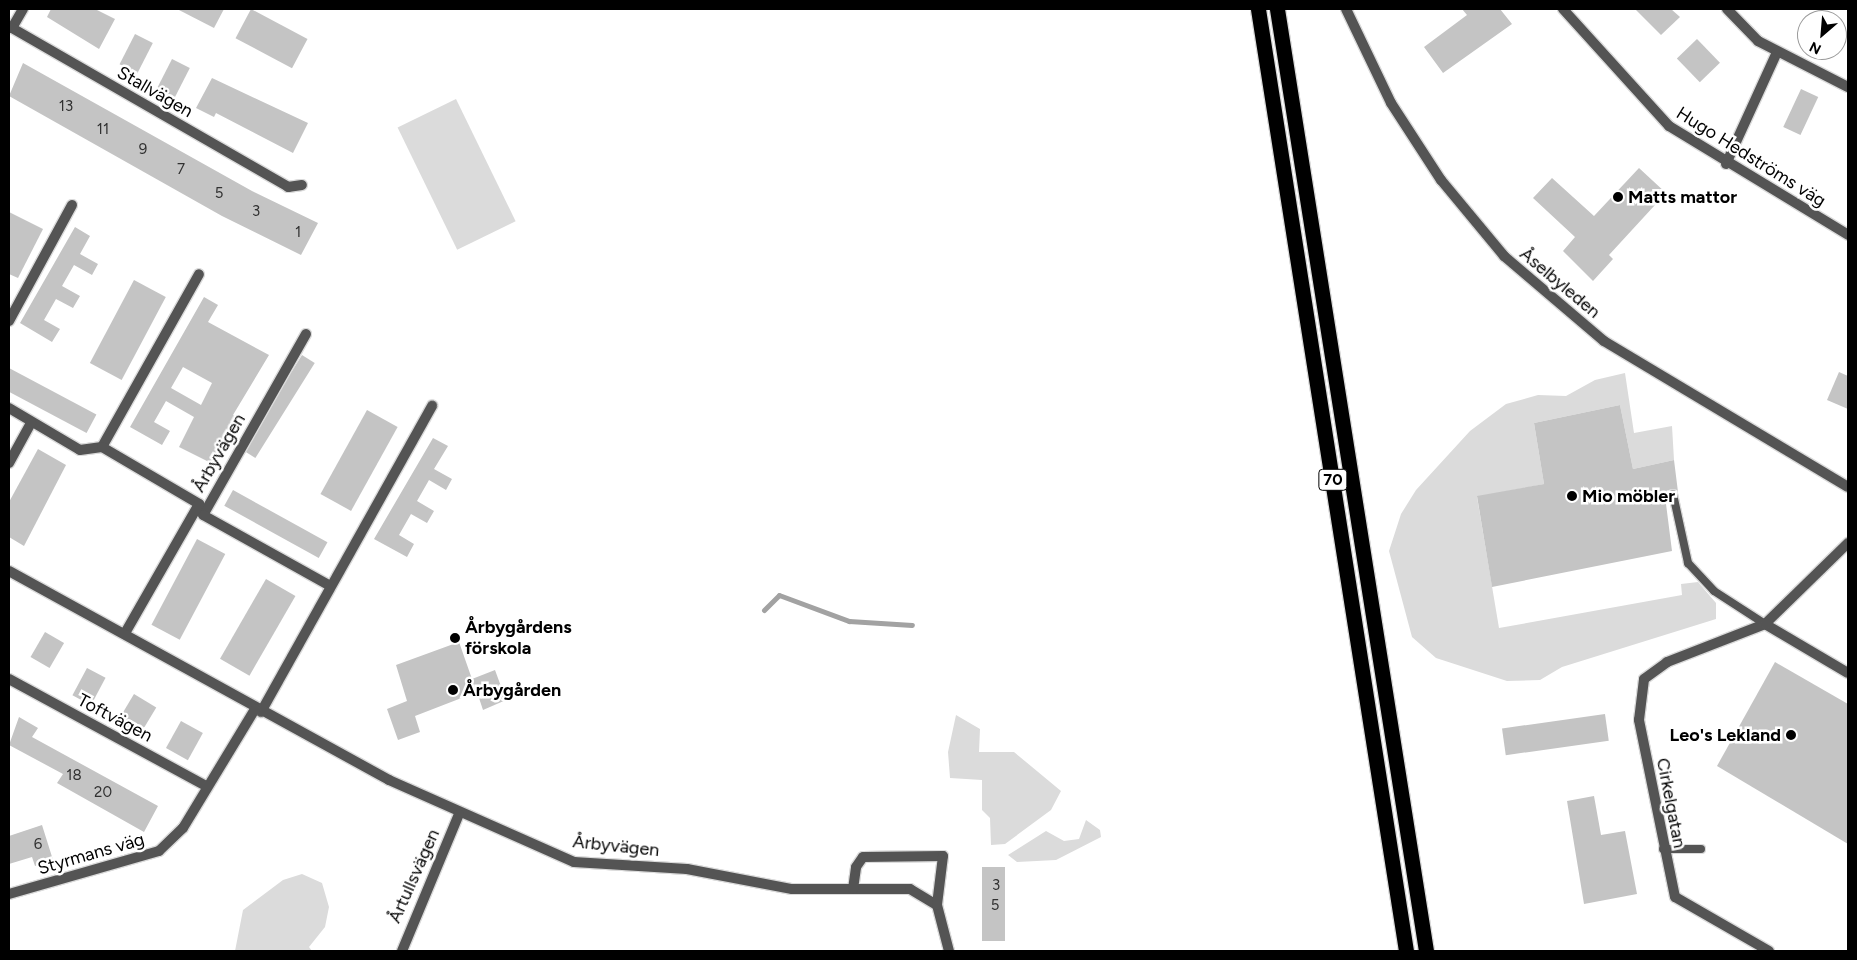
<!DOCTYPE html>
<html>
<head>
<meta charset="utf-8">
<style>
	body { margin:0 }
	#map { position:relative; width:1857px; height:960px; overflow:hidden; background:#fff; font-family:Figtree,sans-serif }
	div>[style] { position:absolute }
	[style*='--x'] { left:calc(var(--x)*1px); top:calc(var(--y)*1px); width:calc(var(--w)*1px); rotate:calc(var(--a)*1deg) }
	.green>* { inset:0; background:#dbdbdb; transform-origin:0 0 }
	.stream>* { height:5px; margin:-2.5px; padding:0 2.5px; transform-origin:2.5px; border-radius:2.5px; background:#a2a2a2 }
	.building>* { inset:0; background:#c4c4c4; transform-origin:0 0 }
	.roads { filter:drop-shadow(1px 0 #dbdbdb) drop-shadow(-1px 0 #dbdbdb) drop-shadow(0 1px #dbdbdb) drop-shadow(0 -1px #dbdbdb) }
	.lane>* { height:8px; margin:-4px; padding:0 4px; transform-origin:4px; border-radius:4px; background:#545454 }
	.street>* { height:10px; margin:-5px; padding:0 5px; transform-origin:5px; border-radius:5px; background:#545454 }
	.highway>* { height:15px; margin:-7.5px; padding:0 7.5px; transform-origin:7.5px; border-radius:7.5px; background:#000 }
	.dots>* { width:14px; height:14px; translate:-50% -50%; box-sizing:border-box; border:2px solid #fff; border-radius:50% }
	span { translate:-50% -50%; white-space:nowrap; text-align:center; line-height:1.15; -webkit-text-stroke:5px #fff; paint-order:stroke }
	.number-label { font-size:15px; color:#313131 }
	.number-label span { -webkit-text-stroke-width:0 }
	.shield-label span { padding:1px 4px; background:#fff; border:1px solid; border-radius:4px; -webkit-text-stroke-width:0 }
	.shield-label { font-size:16px; color:#000; font-weight:700 }
	.street-label { font-size:18px; color:#000 }
	.poi-label { font-size:18px; color:#000; font-weight:700 }
	.left { translate:0 -50%; text-align:left }
	.right { translate:-100% -50%; text-align:right }
	.frame { position:absolute; inset:0; border:10px solid #000; pointer-events:none }
	.north { position:absolute; left:1797px; top:10px; width:50px; height:50px; box-sizing:border-box; background:#fff; border:1px solid #999; border-radius:50%; rotate:207deg; font-size:14px; font-weight:700; line-height:20px; text-align:center; color:#000 }
	.north::after { content:''; display:block; margin:auto; width:18px; height:22px; background:#000; clip-path:polygon(50% 0,100% 100%,50% 72%,0 100%) }
</style>
</head>
<body>
<div id="map">
	<div class="green">
		<div style="left:456px;top:99px;width:136px;height:65px;rotate:64deg"></div>
		<div style="clip-path:polygon(1625px 373px,1634px 433px,1672px 426px,1674px 460px,1633px 469px,1620px 405px,1534px 423px,1544px 484px,1477px 497px,1499px 628px,1682px 595px,1681px 584px,1698px 582px,1716px 603px,1716px 619px,1562px 667px,1540px 680px,1507px 681px,1436px 658px,1412px 637px,1389px 551px,1401px 514px,1416px 490px,1470px 431px,1506px 404px,1538px 395px,1566px 396px,1595px 380px)"></div>
		<div style="clip-path:polygon(956px 715px,980px 729px,979px 752px,1014px 752px,1061px 791px,1051px 810px,1005px 844px,991px 845px,990px 818px,982px 810px,982px 780px,950px 778px,948px 752px)"></div>
		<div style="clip-path:polygon(1086px 820px,1100px 830px,1101px 837px,1056px 860px,1017px 862px,1008px 855px,1046px 831px,1064px 841px,1079px 839px)"></div>
		<div style="clip-path:polygon(302px 874px,322px 883px,329px 907px,325px 927px,309px 947px,312px 951px,235px 951px,243px 910px,283px 880px)"></div>
	</div>
	<div class="stream">
		<div style="--x:764;--y:610;--w:21;--a:-45"></div>
		<div style="--x:779;--y:595;--w:75;--a:20.4"></div>
		<div style="--x:849;--y:621;--w:63;--a:3.6"></div>
	</div>
	<div class="building">
		<div style="clip-path:polygon(51px 9px,95px 9px,115px 19px,99px 49px,47px 17px)"></div>
		<div style="clip-path:polygon(177px 9px,224px 9px,214px 28px)"></div>
		<div style="left:251px;top:9px;width:64px;height:33px;rotate:28deg"></div>
		<div style="clip-path:polygon(1462px 9px,1500px 9px,1512px 24px,1443px 73px,1424px 47px,1467px 15px)"></div>
		<div style="clip-path:polygon(1635px 9px,1671px 9px,1680px 17px,1661px 35px)"></div>
		<div style="left:135px;top:34px;width:20px;height:34px;rotate:27deg"></div>
		<div style="left:1697px;top:39px;width:33px;height:28px;rotate:46deg"></div>
		<div style="left:172px;top:59px;width:20px;height:34px;rotate:27deg"></div>
		<div style="clip-path:polygon(23px 63px,252px 191px,318px 223px,301px 255px,222px 216px,9px 96px)"></div>
		<div style="clip-path:polygon(212px 78px,308px 123px,293px 153px,216px 113px,214px 117px,196px 108px)"></div>
		<div style="left:1801px;top:89px;width:19px;height:42px;rotate:25deg"></div>
		<div style="clip-path:polygon(1639px 168px,1666px 193px,1609px 255px,1613px 259px,1593px 281px,1563px 251px,1575px 237px,1533px 198px,1552px 178px,1594px 216px)"></div>
		<div style="clip-path:polygon(9px 212px,43px 229px,18px 278px,9px 274px)"></div>
		<div style="clip-path:polygon(75px 227px,90px 236px,80px 254px,98px 264px,92px 275px,74px 265px,62px 286px,80px 296px,73px 308px,56px 299px,44px 320px,60px 329px,52px 342px,20px 323px)"></div>
		<div style="left:134px;top:280px;width:36px;height:94px;rotate:28deg"></div>
		<div style="clip-path:polygon(evenodd,204px 297px,218px 305px,208px 322px,269px 355px,233px 415px,237px 417px,211px 463px,179px 447px,194px 417px,166px 401px,154px 422px,170px 431px,162px 445px,130px 427px,204px 297px,183px 367px,212px 383px,201px 405px,171px 388px,183px 367px)"></div>
		<div style="left:302px;top:355px;width:15px;height:112px;rotate:32deg"></div>
		<div style="left:9px;top:368px;width:99px;height:21px;rotate:28deg"></div>
		<div style="clip-path:polygon(1839px 372px,1848px 376px,1848px 409px,1827px 400px)"></div>
		<div style="clip-path:polygon(1620px 405px,1633px 469px,1674px 460px,1678px 492px,1671px 489px,1665px 496px,1672px 551px,1492px 587px,1477px 496px,1544px 484px,1534px 423px)"></div>
		<div style="left:367px;top:410px;width:35px;height:96px;rotate:29deg"></div>
		<div style="clip-path:polygon(433px 438px,448px 446px,434px 469px,452px 479px,446px 490px,429px 480px,417px 501px,434px 511px,427px 523px,411px 514px,399px 535px,414px 544px,407px 557px,374px 539px)"></div>
		<div style="clip-path:polygon(38px 449px,66px 465px,24px 546px,9px 537px,9px 502px)"></div>
		<div style="left:233px;top:490px;width:108px;height:18px;rotate:29deg"></div>
		<div style="left:197px;top:539px;width:32px;height:97px;rotate:28deg"></div>
		<div style="left:266px;top:579px;width:34px;height:92px;rotate:30deg"></div>
		<div style="left:45px;top:632px;width:22px;height:29px;rotate:30deg"></div>
		<div style="clip-path:polygon(459px 642px,472px 679px,495px 670px,506px 700px,483px 710px,477px 692px,415px 716px,420px 732px,398px 740px,387px 709px,407px 701px,396px 665px)"></div>
		<div style="clip-path:polygon(1775px 662px,1848px 704px,1848px 844px,1717px 766px)"></div>
		<div style="left:87px;top:668px;width:21px;height:31px;rotate:28deg"></div>
		<div style="left:134px;top:694px;width:26px;height:32px;rotate:31deg"></div>
		<div style="left:1605px;top:714px;width:27px;height:104px;rotate:82deg"></div>
		<div style="clip-path:polygon(19px 717px,38px 728px,32px 737px,158px 806px,144px 832px,57px 783px,63px 774px,9px 745px)"></div>
		<div style="left:181px;top:721px;width:25px;height:31px;rotate:29deg"></div>
		<div style="clip-path:polygon(1594px 796px,1601px 835px,1625px 831px,1637px 894px,1584px 904px,1567px 801px)"></div>
		<div style="clip-path:polygon(42px 825px,53px 860px,35px 866px,32px 857px,9px 864px,9px 836px)"></div>
		<div style="left:982px;top:867px;width:23px;height:74px"></div>
	</div>
	<div class="roads">
		<div class="lane">
			<div style="--x:1673;--y:494;--w:71;--a:77.7"></div>
			<div style="--x:1688;--y:563;--w:38;--a:47"></div>
			<div style="--x:1714;--y:591;--w:61;--a:32.9"></div>
			<div style="--x:1663;--y:849;--w:38;--a:0"></div>
		</div>
		<div class="street">
			<div style="--x:23;--y:9;--w:22;--a:120"></div>
			<div style="--x:12;--y:28;--w:319;--a:29.9"></div>
			<div style="--x:288;--y:187;--w:14;--a:-8"></div>
			<div style="--x:1346;--y:9;--w:104;--a:64.4"></div>
			<div style="--x:1391;--y:103;--w:92;--a:57"></div>
			<div style="--x:1441;--y:180;--w:99;--a:50.3"></div>
			<div style="--x:1504;--y:256;--w:131;--a:40.4"></div>
			<div style="--x:1604;--y:341;--w:284;--a:30.9"></div>
			<div style="--x:1563;--y:9;--w:158;--a:47.8"></div>
			<div style="--x:1669;--y:126;--w:210;--a:31.3"></div>
			<div style="--x:1727;--y:9;--w:45;--a:45.9"></div>
			<div style="--x:1758;--y:41;--w:101;--a:27.1"></div>
			<div style="--x:1726;--y:164;--w:123;--a:-65.5"></div>
			<div style="--x:9;--y:321;--w:132;--a:-61.5"></div>
			<div style="--x:306;--y:334;--w:208;--a:119.6"></div>
			<div style="--x:203;--y:515;--w:144;--a:29.1"></div>
			<div style="--x:9;--y:408;--w:82;--a:30.6"></div>
			<div style="--x:80;--y:450;--w:22;--a:-8"></div>
			<div style="--x:102;--y:447;--w:198;--a:-60.7"></div>
			<div style="--x:102;--y:447;--w:113;--a:30.4"></div>
			<div style="--x:199;--y:504;--w:149;--a:119.8"></div>
			<div style="--x:9;--y:463;--w:46;--a:-61.2"></div>
			<div style="--x:9;--y:571;--w:434;--a:28.8"></div>
			<div style="--x:389;--y:780;--w:202;--a:23.9"></div>
			<div style="--x:574;--y:862;--w:113;--a:3.5"></div>
			<div style="--x:687;--y:869;--w:107;--a:10.8"></div>
			<div style="--x:792;--y:889;--w:118;--a:0"></div>
			<div style="--x:910;--y:889;--w:31;--a:31"></div>
			<div style="--x:937;--y:905;--w:48;--a:75.4"></div>
			<div style="--x:1765;--y:624;--w:96;--a:30.6"></div>
			<div style="--x:9;--y:679;--w:224;--a:28.5"></div>
			<div style="--x:261;--y:712;--w:351;--a:-60.8"></div>
			<div style="--x:853;--y:889;--w:22;--a:-82"></div>
			<div style="--x:856;--y:867;--w:12;--a:-55"></div>
			<div style="--x:863;--y:857;--w:80;--a:-0.7"></div>
			<div style="--x:943;--y:856;--w:49;--a:97"></div>
			<div style="--x:9;--y:894;--w:156;--a:-16"></div>
			<div style="--x:159;--y:851;--w:33;--a:-44"></div>
			<div style="--x:183;--y:828;--w:139;--a:-58.8"></div>
			<div style="--x:402;--y:951;--w:148;--a:-67.4"></div>
			<div style="--x:1769;--y:951;--w:108;--a:-150.1"></div>
			<div style="--x:1675;--y:897;--w:181;--a:-101.5"></div>
			<div style="--x:1639;--y:720;--w:41;--a:-83"></div>
			<div style="--x:1644;--y:679;--w:29;--a:-36"></div>
			<div style="--x:1667;--y:662;--w:105;--a:-21.2"></div>
			<div style="--x:1765;--y:624;--w:116;--a:-44.3"></div>
		</div>
		<div class="highway">
			<div style="--x:1258;--y:9;--w:954;--a:81.07"></div>
			<div style="--x:1277;--y:9;--w:954;--a:81.01"></div>
		</div>
	</div>
	<div class="dots">
		<div style="left:1618px;top:197px;background:#000"></div>
		<div style="left:1572px;top:496px;background:#000"></div>
		<div style="left:455px;top:638px;background:#000"></div>
		<div style="left:453px;top:690px;background:#000"></div>
		<div style="left:1791px;top:735px;background:#000"></div>
	</div>
	<div class="number-label">
		<span style="left:66px;top:107px">13</span>
		<span style="left:103px;top:130px">11</span>
		<span style="left:143px;top:150px">9</span>
		<span style="left:181px;top:170px">7</span>
		<span style="left:219px;top:194px">5</span>
		<span style="left:256px;top:212px">3</span>
		<span style="left:298px;top:233px">1</span>
		<span style="left:74px;top:776px">18</span>
		<span style="left:103px;top:793px">20</span>
		<span style="left:38px;top:845px">6</span>
		<span style="left:996px;top:886px">3</span>
		<span style="left:995px;top:906px">5</span>
	</div>
	<div class="shield-label">
		<span style="left:1333px;top:480px">70</span>
	</div>
	<div class="street-label">
		<span style="left:155px;top:92px;rotate:30deg">Stallvägen</span>
		<span style="left:1751px;top:157px;rotate:32deg">Hugo Hedströms väg</span>
		<span style="left:1560px;top:283px;rotate:40deg">Åselbyleden</span>
		<span style="left:219px;top:453px;rotate:-60deg">Årbyvägen</span>
		<span style="left:115px;top:718px;rotate:28deg">Toftvägen</span>
		<span style="left:1671px;top:803px;rotate:79deg">Cirkelgatan</span>
		<span style="left:616px;top:846px;rotate:6deg">Årbyvägen</span>
		<span style="left:91px;top:854px;rotate:-16deg">Styrmans väg</span>
		<span style="left:414px;top:876px;rotate:-66deg">Årtullsvägen</span>
	</div>
	<div class="poi-label">
		<span class="left" style="left:1628px;top:197px">Matts mattor</span>
		<span class="left" style="left:1582px;top:496px">Mio möbler</span>
		<span class="left" style="left:465px;top:638px">Årbygårdens<br>förskola</span>
		<span class="left" style="left:463px;top:690px">Årbygården</span>
		<span class="right" style="left:1781px;top:735px">Leo's Lekland</span>
	</div>
	<div class="frame"></div>
	<div class="north">N</div>
</div>
</body>
</html>
